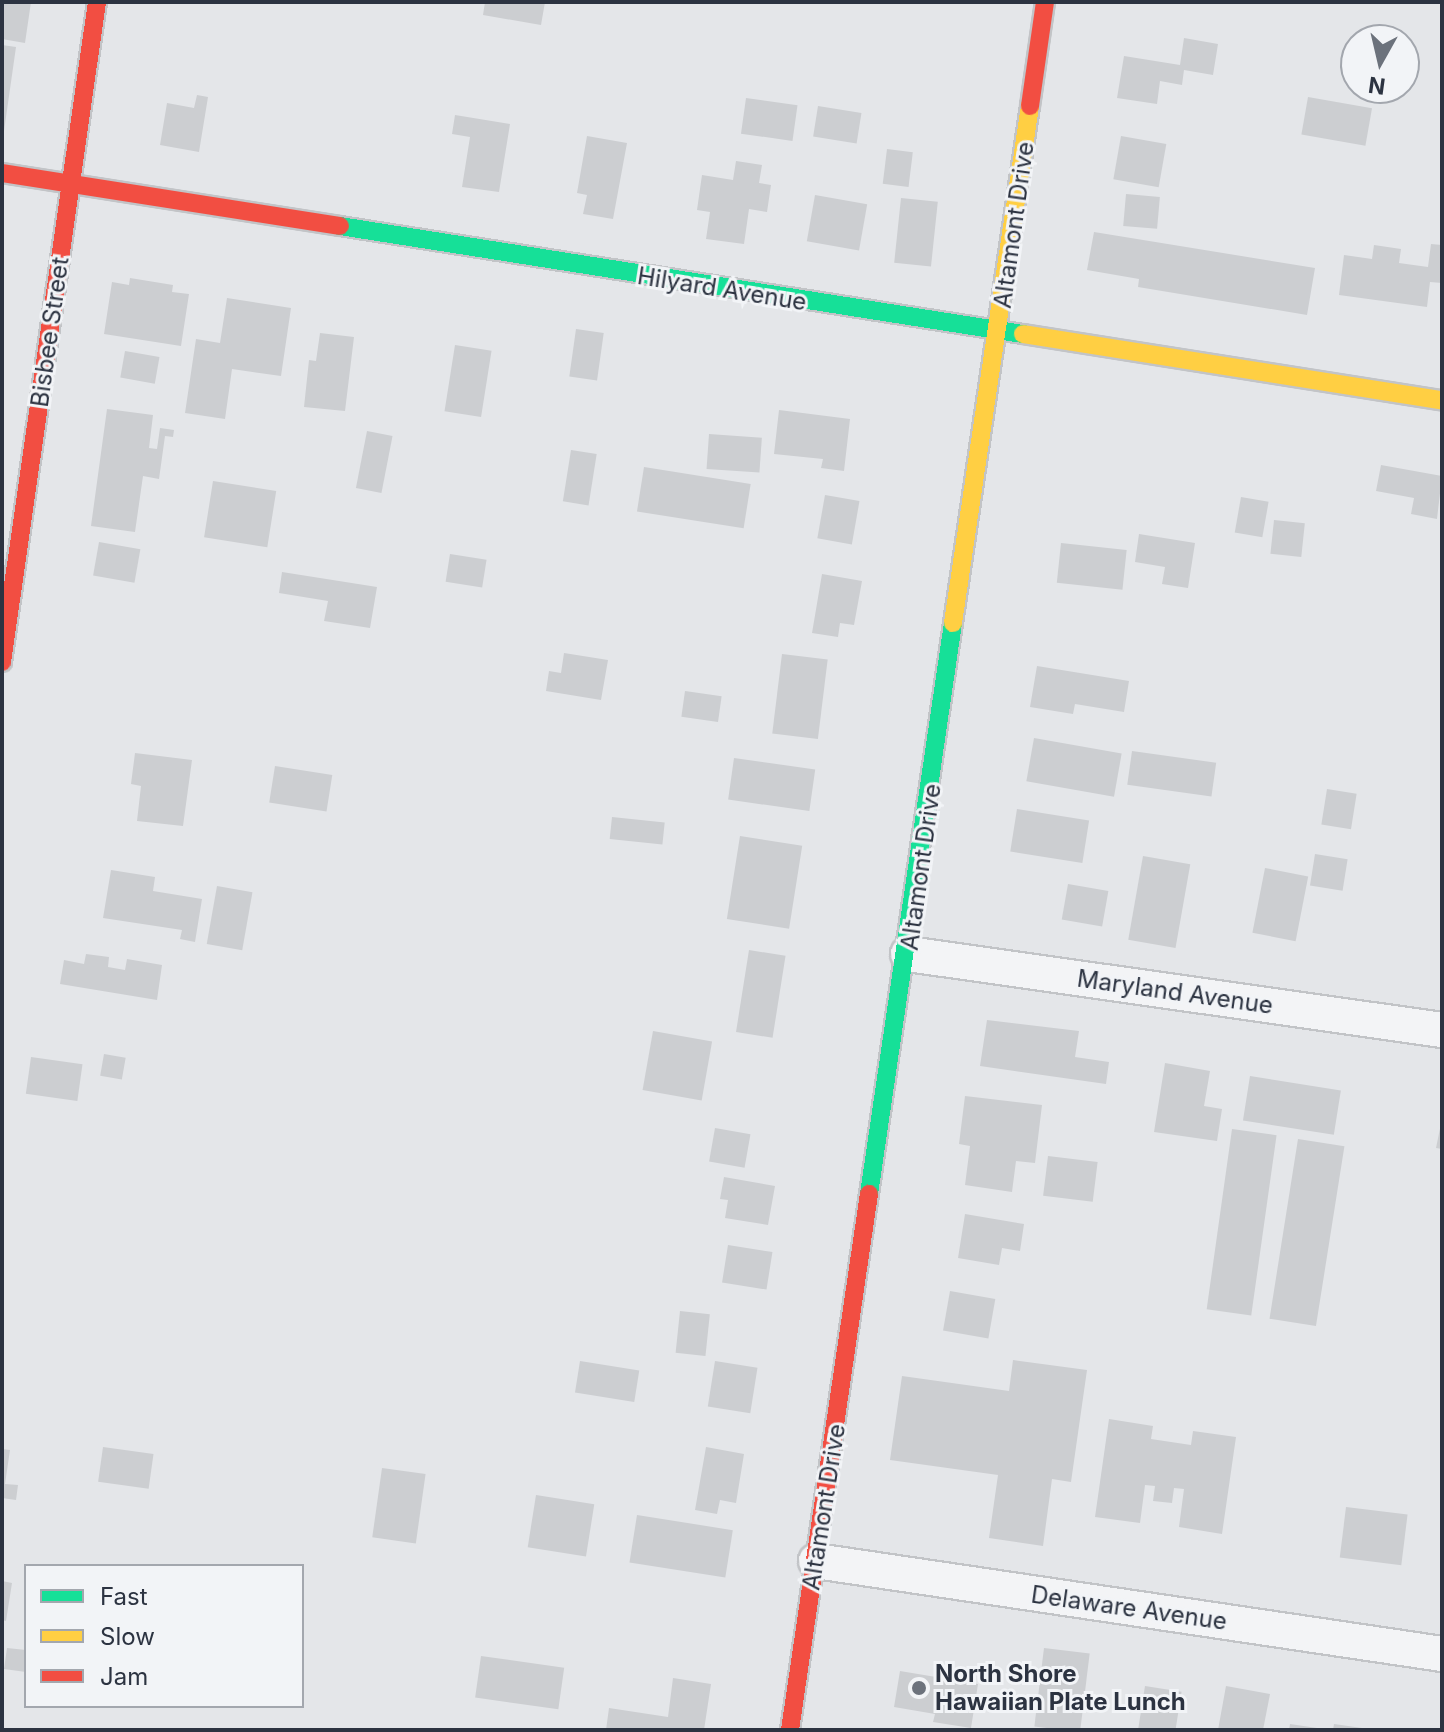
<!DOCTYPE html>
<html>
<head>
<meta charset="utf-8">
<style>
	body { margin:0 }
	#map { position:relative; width:1444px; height:1732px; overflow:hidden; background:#e4e6e9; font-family:Inter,sans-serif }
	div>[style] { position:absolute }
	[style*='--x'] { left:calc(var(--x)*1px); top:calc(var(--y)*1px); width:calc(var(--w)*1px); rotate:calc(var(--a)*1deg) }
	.building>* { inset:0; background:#ccced1; transform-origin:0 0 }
	.roads { filter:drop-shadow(2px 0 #c2c4c7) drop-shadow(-2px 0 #c2c4c7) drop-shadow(0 2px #c2c4c7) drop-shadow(0 -2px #c2c4c7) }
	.street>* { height:34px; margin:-17px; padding:0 17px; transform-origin:17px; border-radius:17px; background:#f3f4f6 }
	.fast>* { height:18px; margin:-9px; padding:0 9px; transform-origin:9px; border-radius:9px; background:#16e098 }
	.slow>* { height:18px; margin:-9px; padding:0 9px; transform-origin:9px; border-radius:9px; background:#ffcf43 }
	.jam>* { height:18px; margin:-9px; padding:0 9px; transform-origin:9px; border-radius:9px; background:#f24e42 }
	.dots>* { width:22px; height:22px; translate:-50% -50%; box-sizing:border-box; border:4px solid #f2f4f7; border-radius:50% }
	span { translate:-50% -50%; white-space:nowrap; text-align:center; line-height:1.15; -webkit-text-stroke:6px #f2f4f7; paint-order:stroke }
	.street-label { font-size:24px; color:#2c3341 }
	.poi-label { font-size:24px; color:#2c3341; font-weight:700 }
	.left { translate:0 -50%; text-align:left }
	.frame { position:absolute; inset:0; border:4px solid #2c3341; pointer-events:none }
	.legend { position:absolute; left:24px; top:1564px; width:280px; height:144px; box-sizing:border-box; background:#f2f4f7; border:2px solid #a3a7ae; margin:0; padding:10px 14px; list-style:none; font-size:24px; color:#2c3341 }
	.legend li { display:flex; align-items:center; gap:16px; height:40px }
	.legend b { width:40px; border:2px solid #a3a7ae }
	.north { position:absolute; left:1340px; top:24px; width:80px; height:80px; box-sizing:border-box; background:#f2f4f7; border:2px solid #a3a7ae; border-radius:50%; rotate:188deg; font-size:22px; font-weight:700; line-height:32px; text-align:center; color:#2c3341 }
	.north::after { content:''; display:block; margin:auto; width:28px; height:36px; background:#6c727c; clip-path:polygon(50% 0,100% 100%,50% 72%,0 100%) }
</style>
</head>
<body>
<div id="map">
	<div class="building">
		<div style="clip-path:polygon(2px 2px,31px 2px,25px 43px,2px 39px)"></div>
		<div style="clip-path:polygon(485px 2px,545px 2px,541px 25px,483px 15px)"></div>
		<div style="clip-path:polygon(1184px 38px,1218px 44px,1213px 75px,1184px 70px,1182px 85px,1160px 81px,1157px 104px,1117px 98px,1124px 56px,1180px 65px)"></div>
		<div style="clip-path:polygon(2px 45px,16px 47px,4px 131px,2px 130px)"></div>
		<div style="clip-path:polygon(197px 95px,208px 97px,199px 152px,160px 145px,167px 103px,194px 108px)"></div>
		<div style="left:1308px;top:97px;width:65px;height:38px;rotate:10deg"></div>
		<div style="left:746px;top:98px;width:52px;height:36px;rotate:8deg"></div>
		<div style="left:818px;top:106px;width:44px;height:31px;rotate:9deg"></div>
		<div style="clip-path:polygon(455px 115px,510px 124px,499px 192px,462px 187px,470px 137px,452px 134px)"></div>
		<div style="clip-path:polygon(587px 136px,627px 143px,613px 219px,583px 214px,587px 195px,577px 193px)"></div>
		<div style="left:1121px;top:136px;width:46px;height:44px;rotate:10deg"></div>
		<div style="left:887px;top:149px;width:26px;height:35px;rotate:7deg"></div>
		<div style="clip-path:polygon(736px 161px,762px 165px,759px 183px,771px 185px,767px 212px,749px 209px,744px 244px,706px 239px,710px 212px,697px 210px,702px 175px,733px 180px)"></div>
		<div style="left:1126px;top:194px;width:34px;height:32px;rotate:5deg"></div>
		<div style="left:815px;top:195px;width:53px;height:47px;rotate:10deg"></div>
		<div style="left:901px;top:198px;width:37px;height:65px;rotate:6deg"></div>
		<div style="clip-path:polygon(1094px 232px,1315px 268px,1307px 315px,1138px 287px,1139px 279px,1087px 270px)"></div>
		<div style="clip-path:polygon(1431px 244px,1442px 245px,1442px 283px,1430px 282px,1427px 307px,1339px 295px,1344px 255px,1372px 259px,1374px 245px,1401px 249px,1399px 263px,1428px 267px)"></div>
		<div style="clip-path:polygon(130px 278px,173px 285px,172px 292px,189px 294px,181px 346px,104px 334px,112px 282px,129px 285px)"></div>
		<div style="clip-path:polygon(227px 298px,291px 308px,281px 376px,232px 369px,225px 419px,185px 413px,196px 339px,220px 343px)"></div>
		<div style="left:576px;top:329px;width:28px;height:48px;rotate:8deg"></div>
		<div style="clip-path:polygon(320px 333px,354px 337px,345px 411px,304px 407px,309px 360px,316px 361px)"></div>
		<div style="left:455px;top:345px;width:37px;height:67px;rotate:9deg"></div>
		<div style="left:125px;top:351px;width:35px;height:27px;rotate:10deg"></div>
		<div style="clip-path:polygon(107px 409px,153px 415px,149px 448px,157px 449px,160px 428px,174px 430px,173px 437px,165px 436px,159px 479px,143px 476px,135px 532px,91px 526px)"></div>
		<div style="clip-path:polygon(779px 410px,850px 419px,844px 471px,821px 468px,823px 459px,774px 454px)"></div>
		<div style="left:367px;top:431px;width:26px;height:58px;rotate:11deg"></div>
		<div style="left:709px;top:434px;width:53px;height:35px;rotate:4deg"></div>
		<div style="left:571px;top:450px;width:26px;height:52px;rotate:9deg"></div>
		<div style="clip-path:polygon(1381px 465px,1442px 476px,1437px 519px,1411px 514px,1414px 498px,1376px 491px)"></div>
		<div style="left:644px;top:467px;width:108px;height:45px;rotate:9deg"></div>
		<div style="left:213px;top:481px;width:64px;height:57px;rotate:9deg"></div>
		<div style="left:825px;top:495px;width:35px;height:44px;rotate:10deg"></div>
		<div style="left:1241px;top:497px;width:28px;height:36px;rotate:10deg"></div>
		<div style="left:1274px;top:520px;width:31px;height:34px;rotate:6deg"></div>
		<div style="clip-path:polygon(1139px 534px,1195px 543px,1188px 588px,1162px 584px,1165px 567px,1135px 562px)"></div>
		<div style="left:99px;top:542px;width:42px;height:34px;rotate:10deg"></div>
		<div style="left:1061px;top:543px;width:66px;height:40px;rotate:6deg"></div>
		<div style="left:450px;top:554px;width:37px;height:28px;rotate:9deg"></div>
		<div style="clip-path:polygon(282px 572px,377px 587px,370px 628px,324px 621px,328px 601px,279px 593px)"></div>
		<div style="clip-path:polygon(822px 574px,862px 581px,854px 625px,840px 623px,838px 637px,812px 633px)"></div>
		<div style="clip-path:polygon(564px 653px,608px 660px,601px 700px,546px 691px,549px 671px,561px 673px)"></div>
		<div style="left:782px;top:654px;width:46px;height:80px;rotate:7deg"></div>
		<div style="clip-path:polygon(1037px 666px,1129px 681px,1124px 712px,1075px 704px,1073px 714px,1030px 707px)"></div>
		<div style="left:685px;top:691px;width:37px;height:26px;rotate:8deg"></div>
		<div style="left:1034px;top:738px;width:89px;height:44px;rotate:10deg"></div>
		<div style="left:1132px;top:751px;width:85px;height:34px;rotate:8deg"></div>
		<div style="clip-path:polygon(135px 753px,192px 760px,183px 826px,137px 821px,141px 786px,131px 784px)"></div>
		<div style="left:734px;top:758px;width:82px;height:42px;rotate:8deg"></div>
		<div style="left:275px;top:766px;width:58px;height:37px;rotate:9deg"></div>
		<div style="left:1327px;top:789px;width:30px;height:36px;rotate:9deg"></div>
		<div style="left:1017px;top:809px;width:73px;height:43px;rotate:9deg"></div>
		<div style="left:612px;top:817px;width:53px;height:22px;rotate:6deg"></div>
		<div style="left:740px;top:836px;width:63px;height:84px;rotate:9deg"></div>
		<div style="left:1315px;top:854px;width:33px;height:32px;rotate:9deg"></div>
		<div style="left:1143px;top:856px;width:48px;height:85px;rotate:10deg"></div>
		<div style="left:1265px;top:868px;width:44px;height:66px;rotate:11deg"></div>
		<div style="clip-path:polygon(111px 870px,155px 877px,153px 891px,202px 899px,195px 942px,180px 939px,182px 930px,103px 918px)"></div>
		<div style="left:1068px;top:884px;width:41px;height:36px;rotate:10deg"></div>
		<div style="left:217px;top:886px;width:36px;height:59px;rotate:10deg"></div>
		<div style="left:749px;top:950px;width:37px;height:83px;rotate:9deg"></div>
		<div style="clip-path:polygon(86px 954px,109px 957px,108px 967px,125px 970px,127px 959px,162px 965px,157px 1000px,60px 984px,64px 960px,84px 964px)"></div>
		<div style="clip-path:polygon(987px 1020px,1079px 1031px,1075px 1057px,1109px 1062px,1106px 1084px,980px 1066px)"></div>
		<div style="left:653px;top:1031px;width:60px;height:60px;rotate:10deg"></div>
		<div style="left:104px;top:1054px;width:22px;height:22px;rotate:10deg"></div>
		<div style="left:31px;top:1057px;width:52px;height:37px;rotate:8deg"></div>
		<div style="clip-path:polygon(1165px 1063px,1210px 1071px,1204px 1106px,1222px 1109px,1217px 1141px,1154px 1132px)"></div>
		<div style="left:1250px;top:1076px;width:92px;height:45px;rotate:9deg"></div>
		<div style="clip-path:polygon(965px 1096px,1042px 1105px,1035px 1163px,1016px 1161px,1012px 1192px,965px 1185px,970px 1146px,959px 1144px)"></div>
		<div style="clip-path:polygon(1442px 1119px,1442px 1149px,1436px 1148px)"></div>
		<div style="left:715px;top:1128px;width:36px;height:34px;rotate:10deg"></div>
		<div style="left:1232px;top:1129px;width:45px;height:182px;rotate:8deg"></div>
		<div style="left:1298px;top:1139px;width:47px;height:182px;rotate:9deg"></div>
		<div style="left:1048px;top:1156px;width:50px;height:40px;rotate:7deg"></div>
		<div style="clip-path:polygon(724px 1177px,775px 1186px,768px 1225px,725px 1218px,728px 1200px,720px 1199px)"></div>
		<div style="clip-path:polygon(965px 1214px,1024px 1224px,1020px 1251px,1002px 1248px,999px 1265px,958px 1258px)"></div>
		<div style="left:728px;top:1245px;width:45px;height:38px;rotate:9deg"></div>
		<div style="left:950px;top:1291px;width:46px;height:40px;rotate:10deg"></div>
		<div style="left:680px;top:1311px;width:30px;height:42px;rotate:6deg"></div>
		<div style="clip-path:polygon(1013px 1360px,1087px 1370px,1071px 1482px,1052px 1479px,1043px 1546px,989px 1538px,998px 1475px,890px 1460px,902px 1376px,1009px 1391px)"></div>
		<div style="left:580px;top:1361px;width:60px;height:32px;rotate:9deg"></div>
		<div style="left:715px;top:1361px;width:43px;height:46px;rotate:9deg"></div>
		<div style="clip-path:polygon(1109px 1419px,1153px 1426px,1151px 1439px,1191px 1445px,1193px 1431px,1236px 1437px,1222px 1534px,1179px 1527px,1184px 1489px,1174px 1488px,1172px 1503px,1153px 1501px,1155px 1486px,1145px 1485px,1140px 1523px,1095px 1517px)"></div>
		<div style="left:103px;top:1447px;width:51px;height:35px;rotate:8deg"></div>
		<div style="clip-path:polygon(706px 1447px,744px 1454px,736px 1503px,720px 1500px,717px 1514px,695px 1510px)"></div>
		<div style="clip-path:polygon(2px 1449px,10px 1450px,5px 1484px,18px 1485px,16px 1500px,2px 1498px)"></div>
		<div style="left:382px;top:1468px;width:44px;height:70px;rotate:8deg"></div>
		<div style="left:536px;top:1495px;width:59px;height:53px;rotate:9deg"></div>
		<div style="left:1346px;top:1507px;width:62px;height:51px;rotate:7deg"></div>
		<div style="left:637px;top:1515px;width:97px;height:48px;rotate:9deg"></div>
		<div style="clip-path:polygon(2px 1581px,12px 1583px,6px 1621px,2px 1620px)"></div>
		<div style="clip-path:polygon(7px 1648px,26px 1650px,26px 1672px,4px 1669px)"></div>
		<div style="left:1044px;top:1648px;width:46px;height:79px;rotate:7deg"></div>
		<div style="left:481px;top:1656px;width:84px;height:42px;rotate:8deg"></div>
		<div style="clip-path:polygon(900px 1671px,978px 1684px,971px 1728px,933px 1722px,935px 1714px,894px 1707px)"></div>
		<div style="clip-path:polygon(673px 1678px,711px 1684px,704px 1730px,606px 1730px,609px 1708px,668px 1717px)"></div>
		<div style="left:1145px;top:1686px;width:37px;height:45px;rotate:9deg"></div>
		<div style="clip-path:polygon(1226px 1686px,1270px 1694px,1263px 1730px,1218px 1730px)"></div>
		<div style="clip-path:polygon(1290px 1724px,1317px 1728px,1317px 1730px,1289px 1730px)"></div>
		<div style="clip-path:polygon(1334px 1724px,1362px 1728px,1361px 1730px,1333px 1730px)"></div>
	</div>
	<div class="roads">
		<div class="street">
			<div style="--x:908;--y:954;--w:539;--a:8.1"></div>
			<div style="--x:816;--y:1561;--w:633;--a:8.45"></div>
		</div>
		<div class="fast">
			<div style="--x:340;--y:226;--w:691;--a:8.99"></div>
			<div style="--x:869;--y:1194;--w:577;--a:-81.63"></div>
		</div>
		<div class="slow">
			<div style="--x:1023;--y:334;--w:424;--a:9"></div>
			<div style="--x:953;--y:623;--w:523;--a:-81.53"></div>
		</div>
		<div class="jam">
			<div style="--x:1030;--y:106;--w:105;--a:-81.8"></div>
			<div style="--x:2;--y:173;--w:342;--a:8.9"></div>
			<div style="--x:2;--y:662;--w:667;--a:-81.81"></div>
			<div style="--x:790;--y:1730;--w:542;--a:-81.62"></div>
		</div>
	</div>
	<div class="dots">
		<div style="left:919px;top:1688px;background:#6c727c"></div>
	</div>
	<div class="street-label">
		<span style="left:1014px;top:225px;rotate:-82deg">Altamont Drive</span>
		<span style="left:722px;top:289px;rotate:9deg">Hilyard Avenue</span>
		<span style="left:50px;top:332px;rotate:-82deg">Bisbee Street</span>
		<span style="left:921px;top:867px;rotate:-82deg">Altamont Drive</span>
		<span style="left:1175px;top:992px;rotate:8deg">Maryland Avenue</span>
		<span style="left:824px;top:1507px;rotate:-81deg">Altamont Drive</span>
		<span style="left:1129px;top:1608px;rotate:8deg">Delaware Avenue</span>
	</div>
	<div class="poi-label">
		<span class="left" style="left:935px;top:1688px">North Shore<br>Hawaiian Plate Lunch</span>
	</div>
	<div class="frame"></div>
	<ul class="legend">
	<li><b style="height:10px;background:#16e098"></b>Fast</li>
	<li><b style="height:10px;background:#ffcf43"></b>Slow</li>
	<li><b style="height:10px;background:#f24e42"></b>Jam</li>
	</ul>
	<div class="north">N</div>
</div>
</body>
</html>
